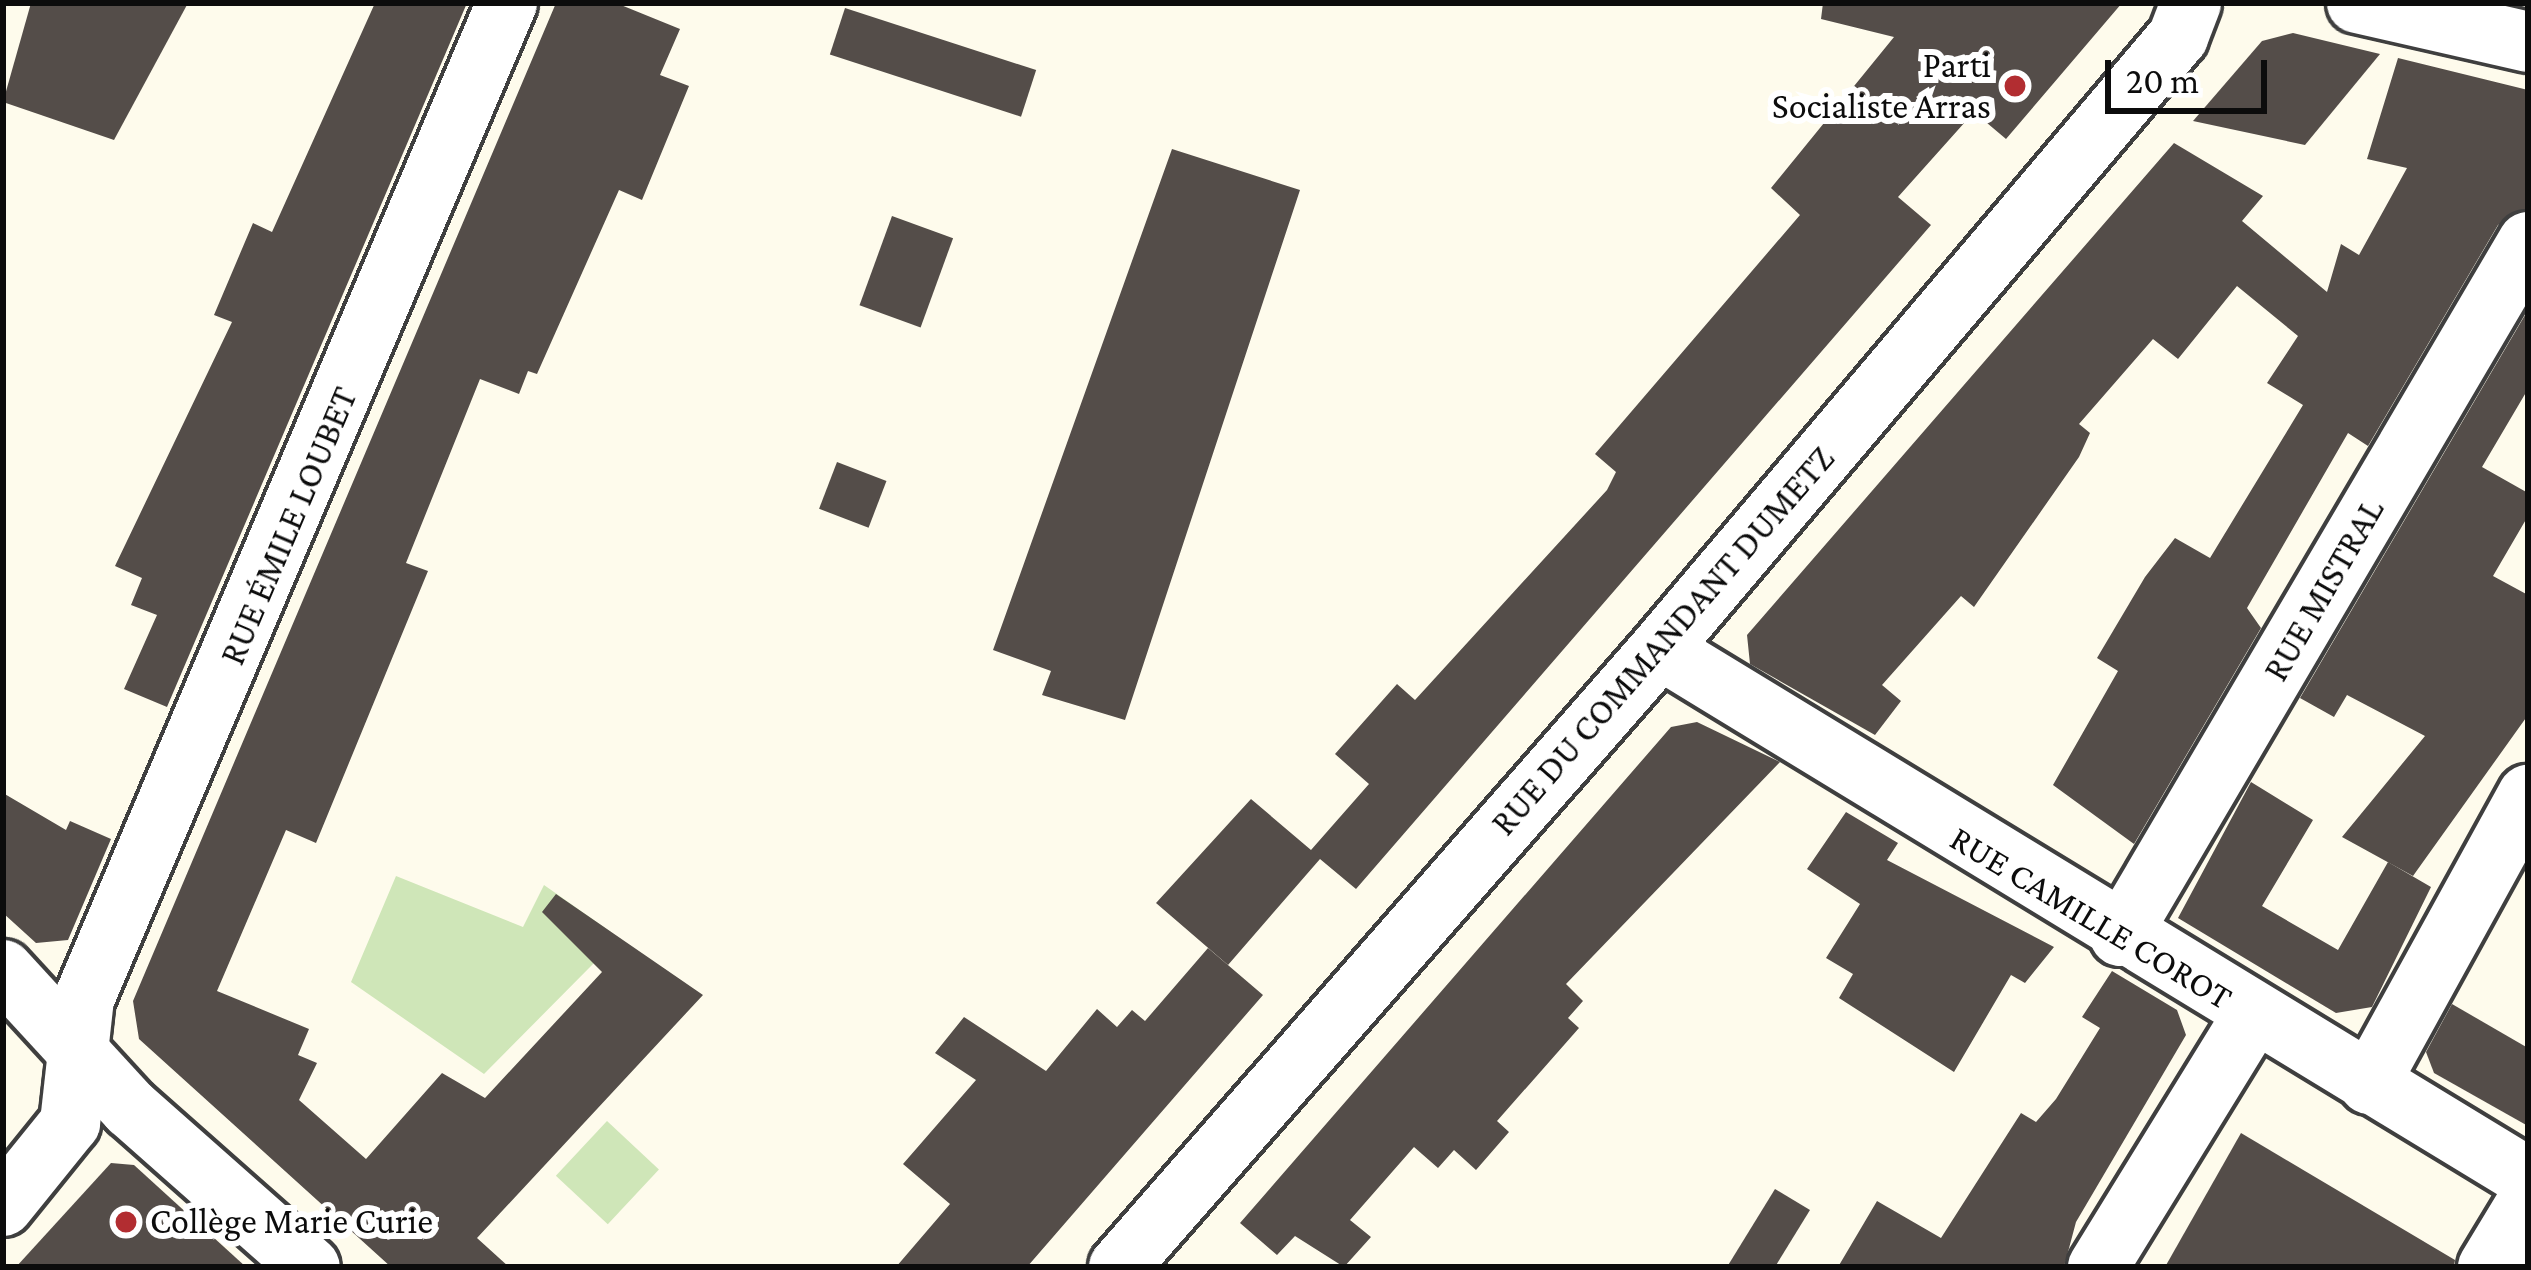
<!DOCTYPE html>
<html>
<head>
<meta charset="utf-8">
<style>
	body { margin:0 }
	#map { position:relative; width:2531px; height:1270px; overflow:hidden; background:#fefbec; font-family:"Crimson Pro",serif }
	div>[style] { position:absolute }
	[style*='--x'] { left:calc(var(--x)*1px); top:calc(var(--y)*1px); width:calc(var(--w)*1px); rotate:calc(var(--a)*1deg) }
	.green>* { inset:0; background:#cfe6b8; transform-origin:0 0 }
	.building>* { inset:0; background:#544d49; transform-origin:0 0 }
	.roads { filter:drop-shadow(3px 0 #3f3f3f) drop-shadow(-3px 0 #3f3f3f) drop-shadow(0 3px #3f3f3f) drop-shadow(0 -3px #3f3f3f) }
	.minor>* { height:60px; margin:-30px; padding:0 30px; transform-origin:30px; border-radius:30px; background:#fff }
	.dots>* { width:33px; height:33px; translate:-50% -50%; box-sizing:border-box; border:6px solid #fff; border-radius:50% }
	span { translate:-50% -50%; white-space:nowrap; text-align:center; line-height:1.15; -webkit-text-stroke:12px #fff; paint-order:stroke }
	.poi-label { font-size:36px; color:#0c0c0c }
	.right { translate:-100% -50%; text-align:right }
	.left { translate:0 -50%; text-align:left }
	.street-label { font-size:36px; color:#0c0c0c }
	.frame { position:absolute; inset:0; border:6px solid #0c0c0c; pointer-events:none }
	.scale { position:absolute; left:2105px; top:60px; width:162px; height:54px; box-sizing:border-box; border:6px solid #0c0c0c; border-top:0; padding-left:15px; font-size:36px; line-height:42px; white-space:nowrap; color:#0c0c0c; -webkit-text-stroke:9px #fff; paint-order:stroke }
</style>
</head>
<body>
<div id="map">
	<div class="green">
		<div style="clip-path:polygon(396px 876px,523px 927px,544px 885px,611px 932px,588px 957px,594px 963px,484px 1074px,351px 982px)"></div>
		<div style="left:607px;top:1121px;width:71px;height:75px;rotate:43deg"></div>
	</div>
	<div class="building">
		<div style="clip-path:polygon(31px 3px,188px 3px,114px 140px,3px 102px)"></div>
		<div style="clip-path:polygon(375px 3px,467px 3px,167px 707px,124px 689px,157px 615px,131px 605px,142px 578px,115px 566px,232px 322px,214px 315px,253px 223px,272px 232px)"></div>
		<div style="clip-path:polygon(556px 3px,616px 3px,680px 29px,660px 75px,689px 86px,642px 200px,619px 190px,537px 374px,528px 371px,519px 394px,480px 379px,406px 563px,428px 571px,316px 843px,286px 830px,217px 991px,309px 1029px,298px 1055px,317px 1063px,299px 1100px,366px 1159px,442px 1073px,485px 1098px,602px 972px,542px 912px,556px 894px,703px 995px,477px 1238px,509px 1267px,391px 1267px,139px 1039px,133px 1001px)"></div>
		<div style="clip-path:polygon(1823px 3px,2122px 3px,2006px 139px,1974px 112px,1898px 197px,1931px 225px,1356px 889px,1320px 859px,1228px 965px,1156px 903px,1251px 799px,1311px 850px,1369px 784px,1335px 754px,1397px 684px,1415px 700px,1607px 490px,1616px 472px,1595px 454px,1800px 215px,1771px 188px,1894px 37px,1821px 19px)"></div>
		<div style="left:845px;top:8px;width:201px;height:49px;rotate:18deg"></div>
		<div style="clip-path:polygon(2293px 33px,2380px 54px,2305px 145px,2193px 121px,2262px 41px)"></div>
		<div style="clip-path:polygon(2398px 58px,2528px 90px,2528px 208px,2498px 225px,2368px 446px,2348px 433px,2247px 608px,2261px 628px,2134px 844px,2053px 785px,2118px 671px,2097px 658px,2145px 577px,2175px 538px,2210px 558px,2303px 405px,2267px 383px,2298px 336px,2237px 286px,2178px 359px,2153px 339px,2079px 424px,2090px 433px,2079px 457px,1974px 607px,1961px 596px,1882px 685px,1901px 701px,1875px 735px,1750px 664px,1747px 635px,2174px 143px,2263px 196px,2242px 221px,2327px 292px,2341px 244px,2359px 255px,2407px 168px,2367px 159px)"></div>
		<div style="clip-path:polygon(1172px 149px,1300px 190px,1125px 720px,1042px 695px,1051px 671px,993px 650px)"></div>
		<div style="left:892px;top:216px;width:65px;height:95px;rotate:20deg"></div>
		<div style="clip-path:polygon(2528px 310px,2528px 389px,2482px 467px,2528px 493px,2528px 516px,2493px 576px,2528px 595px,2528px 715px,2413px 876px,2342px 837px,2425px 736px,2347px 695px,2334px 717px,2300px 698px)"></div>
		<div style="left:837px;top:462px;width:53px;height:50px;rotate:21deg"></div>
		<div style="clip-path:polygon(1697px 722px,1780px 762px,1566px 984px,1583px 1001px,1568px 1018px,1579px 1028px,1497px 1121px,1509px 1132px,1476px 1170px,1454px 1150px,1438px 1168px,1414px 1147px,1350px 1220px,1371px 1237px,1344px 1267px,1295px 1236px,1277px 1255px,1240px 1223px,1671px 727px)"></div>
		<div style="clip-path:polygon(2251px 782px,2313px 820px,2262px 906px,2338px 950px,2388px 862px,2431px 887px,2372px 1007px,2336px 1013px,2178px 918px)"></div>
		<div style="clip-path:polygon(3px 793px,66px 830px,70px 821px,111px 839px,68px 940px,36px 943px,3px 913px)"></div>
		<div style="clip-path:polygon(1846px 812px,1898px 843px,1887px 860px,2054px 947px,2025px 983px,2011px 975px,1954px 1072px,1839px 998px,1853px 974px,1826px 958px,1860px 904px,1807px 869px)"></div>
		<div style="clip-path:polygon(1208px 948px,1263px 995px,1027px 1267px,896px 1267px,950px 1204px,903px 1164px,976px 1080px,935px 1053px,964px 1017px,1046px 1071px,1097px 1009px,1117px 1027px,1132px 1010px,1145px 1021px)"></div>
		<div style="clip-path:polygon(2112px 971px,2177px 1010px,2186px 1035px,2076px 1222px,2064px 1267px,1838px 1267px,1877px 1201px,1941px 1238px,2021px 1113px,2036px 1122px,2056px 1099px,2100px 1028px,2082px 1017px)"></div>
		<div style="clip-path:polygon(2452px 1004px,2528px 1048px,2528px 1126px,2434px 1073px,2426px 1052px)"></div>
		<div style="clip-path:polygon(2241px 1133px,2455px 1260px,2454px 1267px,2165px 1267px)"></div>
		<div style="clip-path:polygon(111px 1163px,134px 1165px,246px 1267px,16px 1267px)"></div>
		<div style="clip-path:polygon(1775px 1189px,1810px 1210px,1775px 1267px,1727px 1267px)"></div>
	</div>
	<div class="roads">
		<div class="minor">
			<div style="--x:2357;--y:3;--w:175;--a:12.8"></div>
			<div style="--x:1660;--y:649;--w:1016;--a:31.36"></div>
			<div style="--x:2120;--y:936;--w:805;--a:-59.55"></div>
			<div style="--x:3;--y:970;--w:188;--a:47.4"></div>
			<div style="--x:130;--y:1108;--w:240;--a:41.5"></div>
			<div style="--x:2369;--y:1084;--w:330;--a:-61.2"></div>
			<div style="--x:3;--y:1206;--w:107;--a:-51.1"></div>
			<div style="--x:70;--y:1123;--w:125;--a:-83.6"></div>
			<div style="--x:84;--y:999;--w:1082;--a:-66.99"></div>
			<div style="--x:1119;--y:1267;--w:821;--a:-48.8"></div>
			<div style="--x:1660;--y:649;--w:802;--a:-49.76"></div>
			<div style="--x:2178;--y:37;--w:36;--a:-69"></div>
			<div style="--x:2098;--y:1267;--w:296;--a:-58.4"></div>
			<div style="--x:2488;--y:1267;--w:77;--a:-58.8"></div>
		</div>
	</div>
	<div class="dots">
		<div style="left:2015px;top:86px;background:#b22d31"></div>
		<div style="left:126px;top:1222px;background:#b22d31"></div>
	</div>
	<div class="poi-label">
		<span class="right" style="left:1991px;top:86px">Parti<br>Socialiste Arras</span>
		<span class="left" style="left:150px;top:1222px">Collège Marie Curie</span>
	</div>
	<div class="street-label">
		<span style="left:289px;top:526px;rotate:-67deg">RUE ÉMILE LOUBET</span>
		<span style="left:2324px;top:590px;rotate:-60deg">RUE MISTRAL</span>
		<span style="left:1663px;top:641px;rotate:-49deg">RUE DU COMMANDANT DUMETZ</span>
		<span style="left:2091px;top:918px;rotate:31deg">RUE CAMILLE COROT</span>
	</div>
	<div class="frame"></div>
	<div class="scale">20 m</div>
</div>
</body>
</html>
